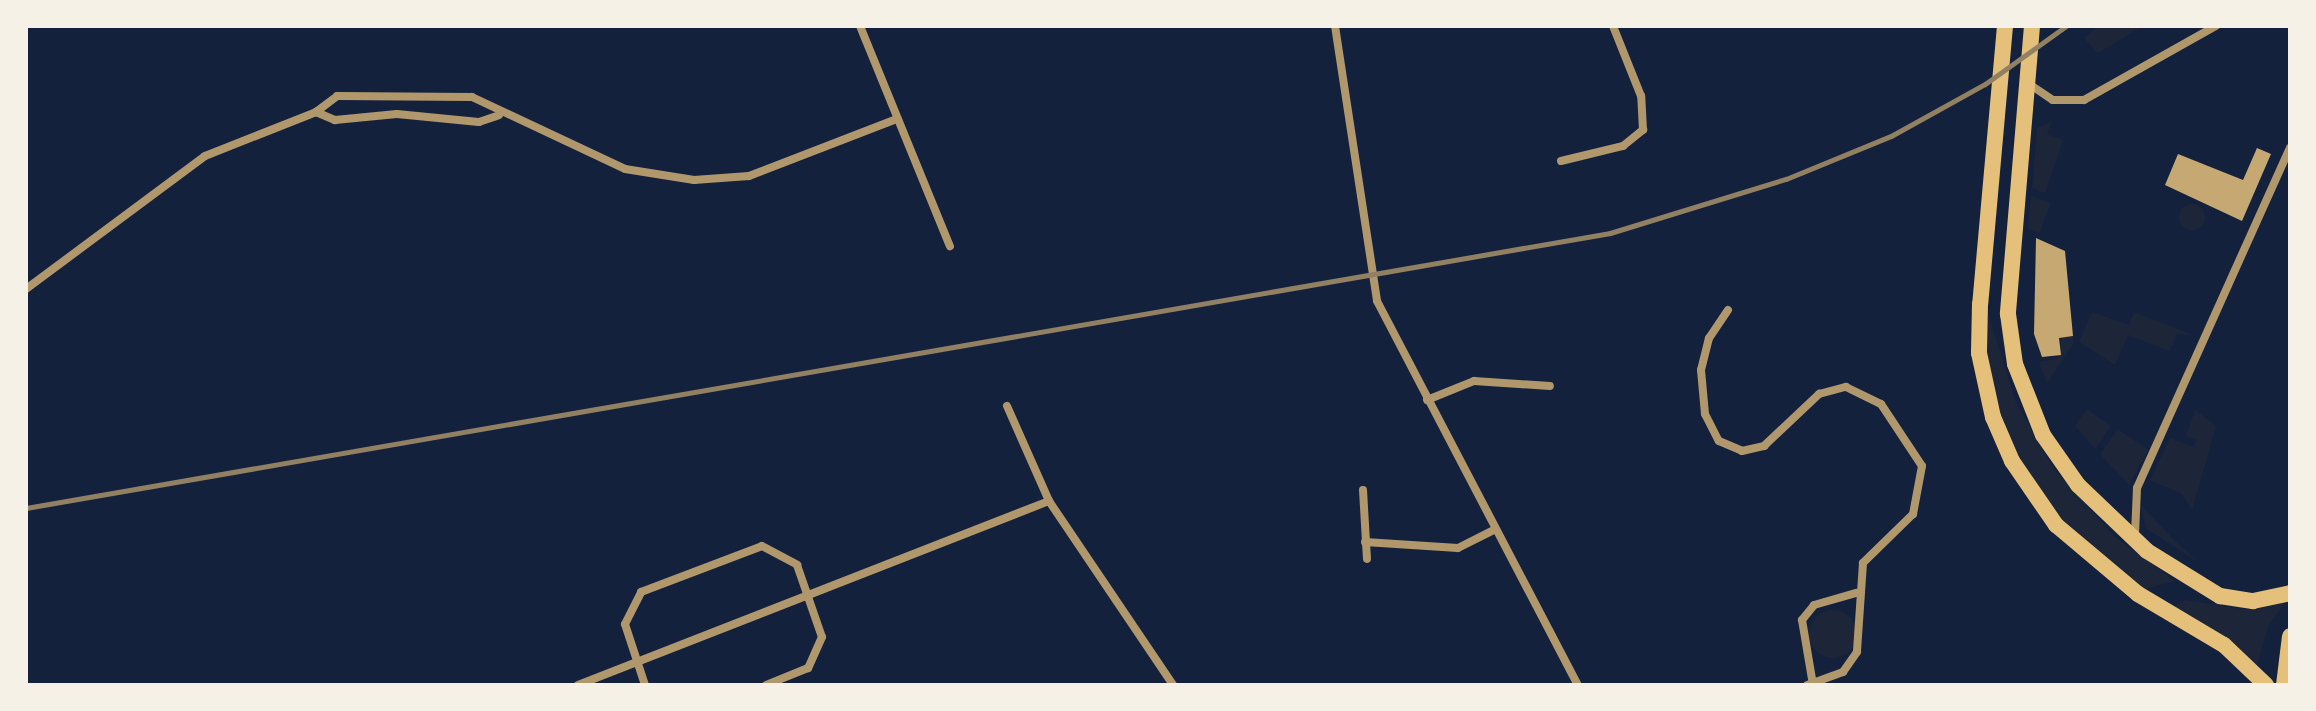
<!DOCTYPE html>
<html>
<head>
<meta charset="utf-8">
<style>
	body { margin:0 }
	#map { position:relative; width:2316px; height:711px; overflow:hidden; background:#14213d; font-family:Quicksand,sans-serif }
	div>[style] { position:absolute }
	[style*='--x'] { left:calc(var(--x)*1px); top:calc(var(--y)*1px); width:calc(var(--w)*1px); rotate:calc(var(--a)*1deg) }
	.green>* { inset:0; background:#1d2539 }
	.round { border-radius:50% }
	.building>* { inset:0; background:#c6a872 }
	.minor>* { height:8px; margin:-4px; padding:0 4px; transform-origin:4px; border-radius:4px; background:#b1986c }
	.primary>* { height:16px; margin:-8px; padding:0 8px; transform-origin:8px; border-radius:8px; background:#e5c07b }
	.rail>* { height:5px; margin:-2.5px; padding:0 2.5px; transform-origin:2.5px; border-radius:2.5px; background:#918062 }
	span { translate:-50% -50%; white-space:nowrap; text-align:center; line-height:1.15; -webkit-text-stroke:6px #f6f1e7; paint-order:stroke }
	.frame { position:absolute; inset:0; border:28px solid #f6f1e7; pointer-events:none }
</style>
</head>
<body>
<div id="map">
	<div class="green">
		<div style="clip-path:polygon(2098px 26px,2143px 26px,2098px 53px,2084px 38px)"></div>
		<div style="clip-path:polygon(2052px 121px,2047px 134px,2063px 140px,2045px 193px,2032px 188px,2036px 142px,2037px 128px)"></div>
		<div style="clip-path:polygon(2031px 196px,2051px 203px,2039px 233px,2028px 229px)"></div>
		<div class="round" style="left:2179px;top:204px;width:26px;height:26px"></div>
		<div style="clip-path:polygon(1987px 310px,2016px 403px,2054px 469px,2114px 536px,2175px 581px,2142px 590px,2049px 508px,2008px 443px,1989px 376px)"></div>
		<div style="clip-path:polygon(2092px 312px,2129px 325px,2134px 312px,2193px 335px,2177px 334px,2170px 351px,2128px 335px,2115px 365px,2079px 342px)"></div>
		<div style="clip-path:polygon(2073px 336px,2073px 344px,2047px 383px,2039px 362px,2058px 359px,2062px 337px)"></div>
		<div style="clip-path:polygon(2087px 409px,2111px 426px,2095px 449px,2075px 426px)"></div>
		<div style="clip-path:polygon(2195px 410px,2216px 426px,2192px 510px,2182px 494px,2150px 480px,2170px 438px,2194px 447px,2196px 440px,2186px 436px)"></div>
		<div style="clip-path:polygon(2118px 429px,2148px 450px,2129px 485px,2100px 454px)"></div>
		<div style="clip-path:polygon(2139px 503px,2179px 545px,2200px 563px,2147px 529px)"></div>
		<div style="clip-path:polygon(2185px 600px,2249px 610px,2286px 601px,2268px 626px,2257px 666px,2172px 608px)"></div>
		<div class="round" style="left:1809px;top:610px;width:48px;height:48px"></div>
	</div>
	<div class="building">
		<div style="clip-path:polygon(2257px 148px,2271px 154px,2242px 221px,2165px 185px,2178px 154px,2243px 180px)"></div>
		<div style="clip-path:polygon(2036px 238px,2065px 251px,2073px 336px,2059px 338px,2061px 355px,2042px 357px,2034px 334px)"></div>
	</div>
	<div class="minor">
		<div style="--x:860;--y:26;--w:238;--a:67.8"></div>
		<div style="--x:1335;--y:26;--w:278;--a:81.3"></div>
		<div style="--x:1377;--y:301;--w:433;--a:62.4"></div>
		<div style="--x:2026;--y:82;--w:32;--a:34"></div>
		<div style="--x:2053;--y:100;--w:31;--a:0"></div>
		<div style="--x:2084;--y:100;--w:151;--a:-29.3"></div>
		<div style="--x:316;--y:112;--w:21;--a:23"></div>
		<div style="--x:335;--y:120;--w:62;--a:-5.5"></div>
		<div style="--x:397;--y:114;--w:82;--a:5.6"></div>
		<div style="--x:479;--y:122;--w:21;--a:-19"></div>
		<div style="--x:1561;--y:161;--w:64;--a:-13.6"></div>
		<div style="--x:1623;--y:146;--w:26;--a:-39"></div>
		<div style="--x:1643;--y:130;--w:34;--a:-93"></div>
		<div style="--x:1641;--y:96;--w:75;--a:-111.8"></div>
		<div style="--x:26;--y:289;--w:223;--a:-36.6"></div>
		<div style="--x:205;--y:156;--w:119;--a:-21.6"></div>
		<div style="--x:316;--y:112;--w:26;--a:-37"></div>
		<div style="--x:337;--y:96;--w:135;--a:0.4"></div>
		<div style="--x:472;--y:97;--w:169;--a:25.2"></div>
		<div style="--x:625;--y:169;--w:70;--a:9.1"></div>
		<div style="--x:694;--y:180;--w:55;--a:-4.2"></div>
		<div style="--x:749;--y:176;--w:159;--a:-21.1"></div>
		<div style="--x:1728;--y:310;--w:34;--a:124"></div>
		<div style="--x:1709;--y:338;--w:33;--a:104"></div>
		<div style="--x:1701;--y:370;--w:44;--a:84.8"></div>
		<div style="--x:1705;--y:414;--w:30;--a:63"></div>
		<div style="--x:1719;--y:441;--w:25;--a:23"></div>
		<div style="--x:1742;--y:451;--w:23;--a:-13"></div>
		<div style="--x:1764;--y:446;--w:76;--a:-43.4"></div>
		<div style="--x:1819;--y:394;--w:28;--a:-15"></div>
		<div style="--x:1846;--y:387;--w:39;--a:26"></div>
		<div style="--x:1881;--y:404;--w:74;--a:56.5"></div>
		<div style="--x:1922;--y:466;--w:49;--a:100.6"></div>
		<div style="--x:1913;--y:514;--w:70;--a:135.6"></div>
		<div style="--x:1863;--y:563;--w:89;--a:93.9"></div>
		<div style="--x:1857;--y:652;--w:24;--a:125"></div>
		<div style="--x:1843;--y:672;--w:38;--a:160"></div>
		<div style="--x:1427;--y:400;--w:51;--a:-22"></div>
		<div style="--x:1474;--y:381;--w:76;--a:3.8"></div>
		<div style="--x:1007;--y:406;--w:104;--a:66.1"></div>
		<div style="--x:1049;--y:501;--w:222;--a:56"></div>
		<div style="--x:1363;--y:490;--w:69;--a:86.7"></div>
		<div style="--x:2135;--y:534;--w:46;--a:-87.5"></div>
		<div style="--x:2137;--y:488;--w:373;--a:-65.8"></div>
		<div style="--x:1365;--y:542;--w:93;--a:3.7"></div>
		<div style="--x:1458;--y:548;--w:42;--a:-26.6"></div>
		<div style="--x:1812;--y:679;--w:60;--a:-99.6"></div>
		<div style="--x:1802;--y:620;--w:19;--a:-51"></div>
		<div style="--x:1814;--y:605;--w:44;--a:-15.9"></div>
		<div style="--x:578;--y:685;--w:506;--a:-21.34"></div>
		<div style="--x:645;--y:685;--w:64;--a:-108.2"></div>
		<div style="--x:625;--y:624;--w:36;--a:-63"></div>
		<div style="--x:641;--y:592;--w:129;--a:-20.8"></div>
		<div style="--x:762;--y:546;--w:40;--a:28"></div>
		<div style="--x:797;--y:565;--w:76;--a:70.9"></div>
		<div style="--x:822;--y:637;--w:34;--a:114"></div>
		<div style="--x:808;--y:668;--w:45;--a:158"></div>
	</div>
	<div class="primary">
		<div style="--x:2005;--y:26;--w:279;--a:95.1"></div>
		<div style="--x:1980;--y:304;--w:49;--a:91.2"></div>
		<div style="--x:1979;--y:353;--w:66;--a:77.7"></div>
		<div style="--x:1993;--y:417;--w:48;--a:66.6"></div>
		<div style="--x:2012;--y:461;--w:78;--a:55.5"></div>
		<div style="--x:2056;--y:525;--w:107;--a:40.1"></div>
		<div style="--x:2138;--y:594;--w:100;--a:30.7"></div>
		<div style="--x:2224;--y:645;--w:58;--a:43.6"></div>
		<div style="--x:2032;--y:26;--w:289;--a:94.8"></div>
		<div style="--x:2008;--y:314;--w:50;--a:82"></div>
		<div style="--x:2015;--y:364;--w:76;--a:68.5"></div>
		<div style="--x:2043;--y:435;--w:61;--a:55"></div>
		<div style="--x:2078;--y:485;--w:95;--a:43.7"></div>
		<div style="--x:2147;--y:551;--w:86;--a:31.7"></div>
		<div style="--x:2220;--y:596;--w:33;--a:9"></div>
		<div style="--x:2253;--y:601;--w:38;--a:-12"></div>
		<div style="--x:2284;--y:685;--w:49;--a:-83"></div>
	</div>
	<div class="rail">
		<div style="--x:26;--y:508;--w:1608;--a:-9.85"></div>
		<div style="--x:1610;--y:233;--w:184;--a:-17.1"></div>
		<div style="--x:1786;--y:179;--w:113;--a:-22.3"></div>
		<div style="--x:1891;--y:136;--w:107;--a:-29"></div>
		<div style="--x:1985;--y:84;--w:100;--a:-35.6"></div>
	</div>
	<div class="frame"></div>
</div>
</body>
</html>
